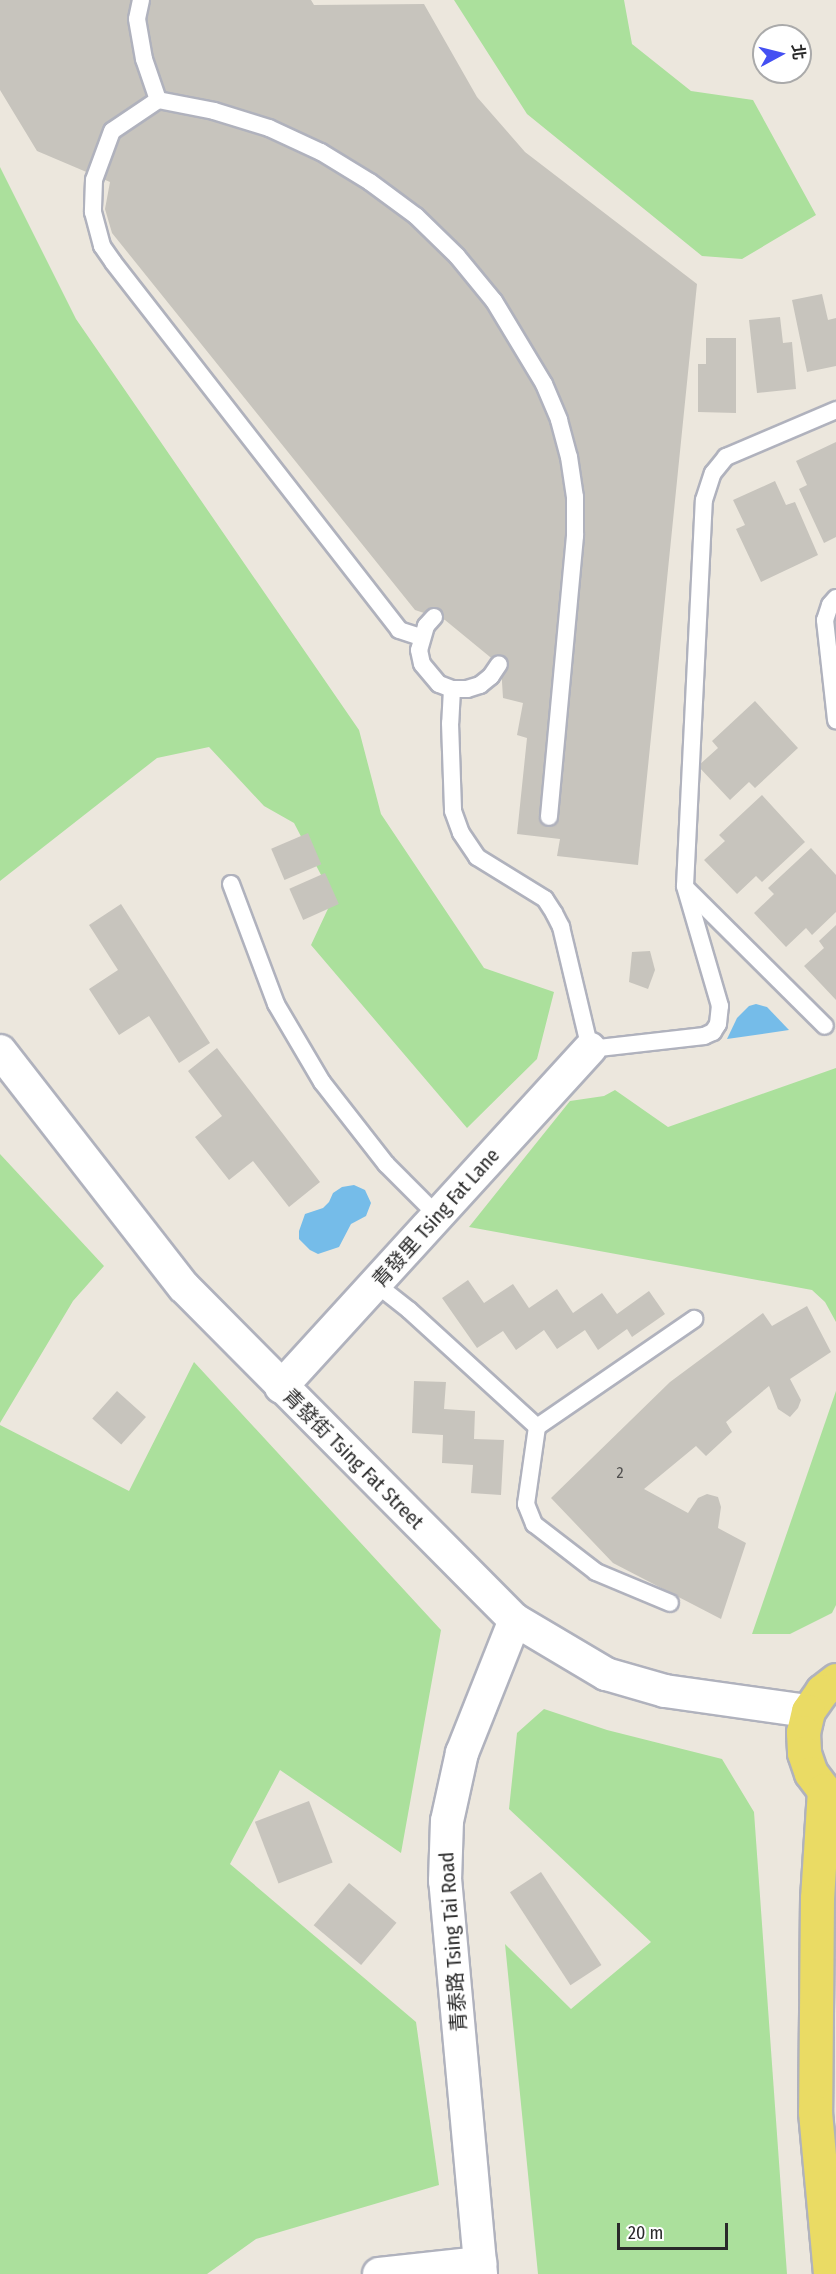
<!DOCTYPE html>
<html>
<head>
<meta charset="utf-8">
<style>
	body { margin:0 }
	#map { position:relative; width:836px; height:2274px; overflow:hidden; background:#ece7dd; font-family:"Fira Sans Condensed","Noto Sans TC",sans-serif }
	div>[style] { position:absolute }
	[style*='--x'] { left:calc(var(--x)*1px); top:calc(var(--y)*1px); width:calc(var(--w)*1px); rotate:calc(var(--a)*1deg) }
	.green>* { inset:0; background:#abe09c }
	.water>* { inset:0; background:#75bce9 }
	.building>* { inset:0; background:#c7c4bd; transform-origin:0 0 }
	.roads { filter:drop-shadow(2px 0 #b0b2bd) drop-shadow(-2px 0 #b0b2bd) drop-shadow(0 2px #b0b2bd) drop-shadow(0 -2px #b0b2bd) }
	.service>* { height:16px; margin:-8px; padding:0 8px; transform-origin:8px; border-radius:8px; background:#fff }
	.minor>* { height:32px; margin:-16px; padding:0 16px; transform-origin:16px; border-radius:16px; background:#fff }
	.primary>* { height:33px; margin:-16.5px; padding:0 16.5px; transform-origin:16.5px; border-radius:16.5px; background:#eadb64 }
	span { translate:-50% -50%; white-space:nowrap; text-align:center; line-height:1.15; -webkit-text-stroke:4.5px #fff; paint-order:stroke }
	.number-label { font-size:16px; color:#51504f }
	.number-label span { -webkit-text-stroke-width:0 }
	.street-label { font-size:20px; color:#2a2a2a }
	.north { position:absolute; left:752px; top:24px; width:60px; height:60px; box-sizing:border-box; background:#fff; border:2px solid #aaa; border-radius:50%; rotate:83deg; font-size:16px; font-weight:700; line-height:24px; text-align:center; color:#2a2a2a }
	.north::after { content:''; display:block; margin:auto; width:21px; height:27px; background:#4450f2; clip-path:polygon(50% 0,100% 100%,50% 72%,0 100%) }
	.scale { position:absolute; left:617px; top:2223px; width:111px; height:27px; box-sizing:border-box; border:3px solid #2a2a2a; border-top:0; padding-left:8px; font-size:18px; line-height:21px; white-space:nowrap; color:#2a2a2a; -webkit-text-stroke:4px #fff; paint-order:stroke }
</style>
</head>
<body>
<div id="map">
	<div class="green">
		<div style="clip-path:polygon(454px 0,624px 0,632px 44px,691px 91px,753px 100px,816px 215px,742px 259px,702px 256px,527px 114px)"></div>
		<div style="clip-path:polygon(0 167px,76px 319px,359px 730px,381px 814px,484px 968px,554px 992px,537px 1059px,467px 1128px,311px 945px,333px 898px,294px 823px,264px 806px,209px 747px,157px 758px,0 881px)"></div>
		<div style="clip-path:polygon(836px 1068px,836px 1322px,825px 1302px,812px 1290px,469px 1227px,570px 1101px,604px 1096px,615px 1090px,668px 1127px)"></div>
		<div style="clip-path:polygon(0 1154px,104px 1266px,73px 1301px,0 1423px)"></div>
		<div style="clip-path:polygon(194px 1362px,441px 1630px,401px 1853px,280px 1770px,230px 1864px,416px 2022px,439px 2185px,256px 2239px,207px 2274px,0 2274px,0 1425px,129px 1491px)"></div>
		<div style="clip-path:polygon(836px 1391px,836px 1605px,832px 1613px,790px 1634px,752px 1634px)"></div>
		<div style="clip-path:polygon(544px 1709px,607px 1730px,722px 1759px,754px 1812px,787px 2274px,538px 2274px,505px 1944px,571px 2009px,651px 1942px,509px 1809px,517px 1733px)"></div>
	</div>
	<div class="water">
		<div style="clip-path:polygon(756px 1004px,767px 1007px,789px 1030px,727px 1039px,737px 1018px,749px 1006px)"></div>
		<div style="clip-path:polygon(354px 1185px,365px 1190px,371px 1203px,366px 1216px,351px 1224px,339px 1247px,318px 1254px,310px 1250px,299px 1239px,299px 1231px,305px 1214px,323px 1208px,329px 1202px,333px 1193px,342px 1187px)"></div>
	</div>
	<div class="building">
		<div style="clip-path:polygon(0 0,311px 0,314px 5px,424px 4px,477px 97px,525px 152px,697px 284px,638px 865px,557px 856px,560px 839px,517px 834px,527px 738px,517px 735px,523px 703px,503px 698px,501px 666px,445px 620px,415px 610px,112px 233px,105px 209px,110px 182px,37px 151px,0 90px)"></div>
		<div style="clip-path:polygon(822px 294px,828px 320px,836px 318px,836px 366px,807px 372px,792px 300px)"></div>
		<div style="clip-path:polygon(780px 317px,783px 343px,792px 342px,796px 389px,757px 393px,749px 320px)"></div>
		<div style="clip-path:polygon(706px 338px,736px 338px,736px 413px,698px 412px,698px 364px,706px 364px)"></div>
		<div style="clip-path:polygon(836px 442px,836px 537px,824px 543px,799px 489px,807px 485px,796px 461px)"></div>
		<div style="clip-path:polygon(775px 481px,786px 505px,795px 502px,818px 555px,761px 582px,736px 529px,745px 525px,733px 500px)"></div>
		<div style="clip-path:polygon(755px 701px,798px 748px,755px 788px,749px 782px,730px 800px,698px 766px,718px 748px,712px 741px)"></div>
		<div style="clip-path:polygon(762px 795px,805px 842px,762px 882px,756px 876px,737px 894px,704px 860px,725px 841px,719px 835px)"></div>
		<div style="left:308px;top:833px;width:34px;height:40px;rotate:67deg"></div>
		<div style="clip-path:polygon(811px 848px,836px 875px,836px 912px,812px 935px,806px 928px,786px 947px,754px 913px,774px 894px,768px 888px)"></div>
		<div style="left:325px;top:873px;width:34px;height:39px;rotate:66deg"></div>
		<div style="clip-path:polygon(121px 904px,210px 1043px,179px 1063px,149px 1016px,119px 1035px,89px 989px,118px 970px,89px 925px)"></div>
		<div style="clip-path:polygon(836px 925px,836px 1000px,804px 966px,824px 948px,819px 941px)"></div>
		<div style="clip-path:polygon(650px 951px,655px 970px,648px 989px,629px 982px,632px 952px)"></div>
		<div style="clip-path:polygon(217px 1048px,320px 1182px,289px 1207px,253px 1161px,229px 1180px,195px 1137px,222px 1116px,188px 1071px)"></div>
		<div style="clip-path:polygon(468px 1280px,484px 1303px,513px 1284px,529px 1308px,557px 1289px,573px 1313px,602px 1293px,617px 1314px,649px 1291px,665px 1314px,632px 1337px,627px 1329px,598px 1350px,585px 1330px,557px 1349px,544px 1330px,516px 1350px,503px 1331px,477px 1348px,442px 1298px)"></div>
		<div style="clip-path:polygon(807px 1306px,831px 1352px,790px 1379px,801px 1400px,798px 1408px,790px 1417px,778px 1409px,769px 1386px,726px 1422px,732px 1432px,706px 1456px,696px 1446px,644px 1489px,688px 1513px,698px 1498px,707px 1494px,718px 1497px,721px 1507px,718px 1528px,746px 1543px,721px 1619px,613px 1563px,551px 1498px,670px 1382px,763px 1313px,772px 1326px)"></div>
		<div style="clip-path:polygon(414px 1381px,446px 1382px,444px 1409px,475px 1411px,474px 1439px,504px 1440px,501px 1495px,471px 1493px,473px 1465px,442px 1463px,443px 1435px,412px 1433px)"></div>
		<div style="left:117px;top:1391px;width:39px;height:37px;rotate:42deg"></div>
		<div style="left:309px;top:1801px;width:66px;height:58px;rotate:69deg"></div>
		<div style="left:541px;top:1872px;width:111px;height:37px;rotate:57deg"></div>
		<div style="left:349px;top:1883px;width:62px;height:55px;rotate:40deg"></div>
	</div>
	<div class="roads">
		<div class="service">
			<div style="--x:141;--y:0;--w:19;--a:102"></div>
			<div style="--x:137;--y:19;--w:41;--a:80.1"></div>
			<div style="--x:144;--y:59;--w:43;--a:71.1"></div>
			<div style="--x:158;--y:100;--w:55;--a:146"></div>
			<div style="--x:112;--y:131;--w:52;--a:110.2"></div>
			<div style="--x:94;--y:180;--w:32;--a:92"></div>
			<div style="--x:93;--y:212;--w:35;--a:75"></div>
			<div style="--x:102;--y:246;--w:19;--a:55"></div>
			<div style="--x:113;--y:262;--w:466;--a:52.1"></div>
			<div style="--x:399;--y:630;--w:23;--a:18"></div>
			<div style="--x:158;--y:100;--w:57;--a:11.1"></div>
			<div style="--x:214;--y:111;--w:58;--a:17.2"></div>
			<div style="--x:269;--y:128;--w:57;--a:24.8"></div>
			<div style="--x:321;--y:152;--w:57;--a:31.5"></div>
			<div style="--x:370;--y:182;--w:57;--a:36.5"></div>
			<div style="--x:416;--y:216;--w:57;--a:44.3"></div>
			<div style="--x:457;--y:256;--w:58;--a:50.6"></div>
			<div style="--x:494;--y:301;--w:97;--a:58.9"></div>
			<div style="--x:544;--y:384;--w:39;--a:67"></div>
			<div style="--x:559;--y:420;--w:38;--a:75"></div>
			<div style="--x:569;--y:457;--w:40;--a:81.5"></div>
			<div style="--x:575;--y:497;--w:39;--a:90"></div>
			<div style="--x:575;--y:536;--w:282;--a:95.3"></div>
			<div style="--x:836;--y:598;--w:9;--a:131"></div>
			<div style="--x:830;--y:605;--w:16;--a:108"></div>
			<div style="--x:825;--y:620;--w:101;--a:83.7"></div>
			<div style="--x:434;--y:617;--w:12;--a:132"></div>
			<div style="--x:426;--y:626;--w:25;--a:106"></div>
			<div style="--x:419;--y:650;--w:14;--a:78"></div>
			<div style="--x:422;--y:664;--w:26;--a:50"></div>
			<div style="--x:439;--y:684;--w:14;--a:21"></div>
			<div style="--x:452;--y:689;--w:15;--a:0"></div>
			<div style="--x:467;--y:689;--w:14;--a:-17"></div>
			<div style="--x:480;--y:685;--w:14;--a:-39"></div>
			<div style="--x:491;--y:676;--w:14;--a:-56"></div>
			<div style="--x:452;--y:689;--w:34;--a:93"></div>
			<div style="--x:450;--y:723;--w:88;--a:88"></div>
			<div style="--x:453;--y:811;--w:23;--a:70"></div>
			<div style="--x:461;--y:833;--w:29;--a:56"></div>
			<div style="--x:477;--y:857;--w:80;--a:31.7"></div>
			<div style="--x:545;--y:899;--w:17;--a:57"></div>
			<div style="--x:554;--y:913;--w:16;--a:63"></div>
			<div style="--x:561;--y:927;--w:125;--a:76.6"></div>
			<div style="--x:590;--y:1049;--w:115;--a:-6.5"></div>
			<div style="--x:704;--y:1036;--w:10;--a:-24"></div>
			<div style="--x:713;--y:1032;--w:9;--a:-58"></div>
			<div style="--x:718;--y:1024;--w:18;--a:-84"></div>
			<div style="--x:720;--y:1006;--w:125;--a:-106.3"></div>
			<div style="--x:685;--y:886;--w:386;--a:-87.2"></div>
			<div style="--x:704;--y:500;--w:28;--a:-72"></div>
			<div style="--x:713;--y:473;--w:21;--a:-51"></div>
			<div style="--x:726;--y:457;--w:120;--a:-23.1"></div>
			<div style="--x:231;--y:884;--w:128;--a:69.4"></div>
			<div style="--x:276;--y:1004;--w:91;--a:59.5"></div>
			<div style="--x:322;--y:1082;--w:104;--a:52"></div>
			<div style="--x:386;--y:1164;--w:74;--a:45"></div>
			<div style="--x:687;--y:889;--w:194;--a:44.8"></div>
			<div style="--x:376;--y:1284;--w:42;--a:38.2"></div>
			<div style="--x:409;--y:1310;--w:173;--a:42.4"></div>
			<div style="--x:537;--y:1427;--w:191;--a:-34.5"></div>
			<div style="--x:537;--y:1427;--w:78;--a:98.1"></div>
			<div style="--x:526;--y:1504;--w:22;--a:68"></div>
			<div style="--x:534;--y:1524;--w:78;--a:37.7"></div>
			<div style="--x:596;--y:1572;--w:80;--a:22.7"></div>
		</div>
		<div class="minor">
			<div style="--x:0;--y:1051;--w:299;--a:52.1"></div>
			<div style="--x:184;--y:1287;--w:470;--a:45.2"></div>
			<div style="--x:515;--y:1620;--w:106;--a:30.7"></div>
			<div style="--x:606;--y:1674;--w:61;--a:16.1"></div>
			<div style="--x:665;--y:1691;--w:144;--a:8"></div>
			<div style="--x:281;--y:1387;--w:458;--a:-47.6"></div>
			<div style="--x:379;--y:2274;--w:102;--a:-6.2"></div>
			<div style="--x:481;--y:2274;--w:395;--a:-95.2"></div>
			<div style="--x:445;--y:1881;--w:60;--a:-88.1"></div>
			<div style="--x:447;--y:1821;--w:70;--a:-77.6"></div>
			<div style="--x:462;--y:1753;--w:143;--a:-68.3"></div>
		</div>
		<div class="primary">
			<div style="--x:836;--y:1680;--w:18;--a:142"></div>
			<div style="--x:822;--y:1691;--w:24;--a:125"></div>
			<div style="--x:808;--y:1711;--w:22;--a:103"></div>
			<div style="--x:803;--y:1732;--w:21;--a:87"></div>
			<div style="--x:804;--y:1753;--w:21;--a:71"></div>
			<div style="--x:811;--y:1773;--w:21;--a:53"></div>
			<div style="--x:824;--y:1790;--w:15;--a:37"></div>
			<div style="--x:824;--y:1790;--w:108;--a:93.7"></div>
			<div style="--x:817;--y:1898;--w:214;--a:90.5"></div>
			<div style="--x:815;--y:2112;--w:163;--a:84.7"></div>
		</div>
	</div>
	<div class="number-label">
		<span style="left:620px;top:1473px">2</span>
	</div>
	<div class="street-label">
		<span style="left:436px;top:1218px;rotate:-48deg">青發里 Tsing Fat Lane</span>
		<span style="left:353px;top:1459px;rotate:45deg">青發街 Tsing Fat Street</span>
		<span style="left:453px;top:1942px;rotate:-94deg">青泰路 Tsing Tai Road</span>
	</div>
	<div class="north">北</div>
	<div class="scale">20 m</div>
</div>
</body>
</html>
